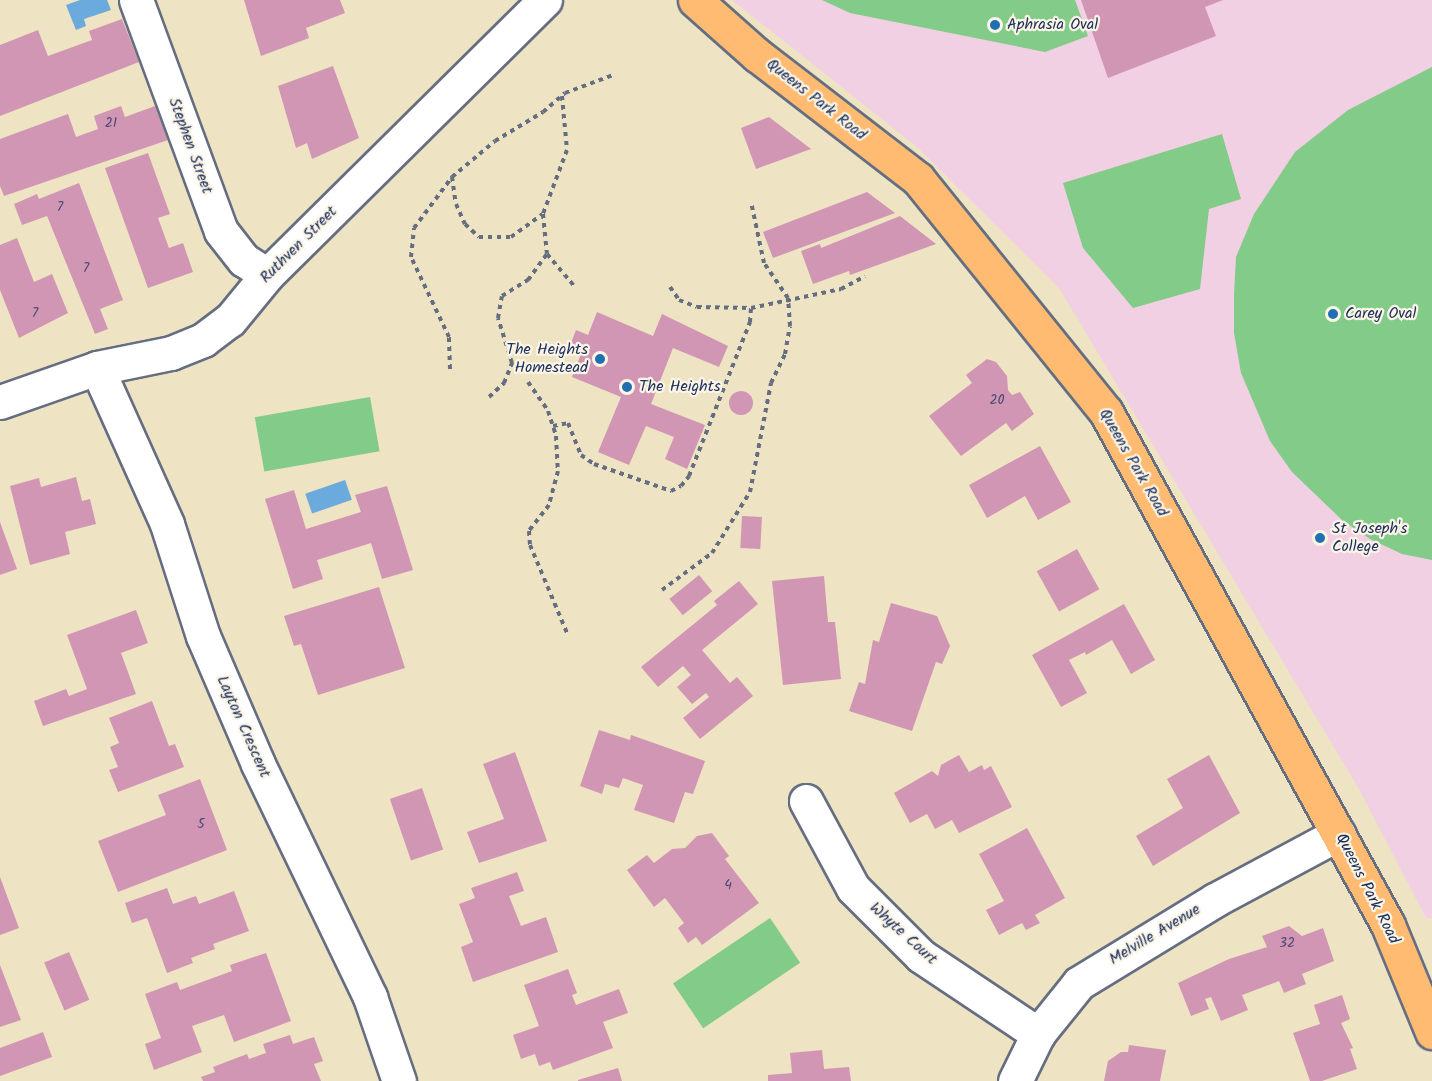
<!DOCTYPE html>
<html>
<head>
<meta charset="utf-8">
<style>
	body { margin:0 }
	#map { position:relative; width:1432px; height:1081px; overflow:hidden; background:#eee3c2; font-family:Kalam,sans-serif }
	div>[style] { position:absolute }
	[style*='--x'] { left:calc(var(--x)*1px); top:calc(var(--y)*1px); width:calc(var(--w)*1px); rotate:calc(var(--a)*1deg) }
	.built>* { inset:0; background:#f1d0e3 }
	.green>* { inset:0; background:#82cb88; transform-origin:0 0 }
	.water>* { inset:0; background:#6aaadd; transform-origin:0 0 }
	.building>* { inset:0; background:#d296b5; transform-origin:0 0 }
	.round { border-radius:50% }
	.path>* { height:4px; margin-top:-2px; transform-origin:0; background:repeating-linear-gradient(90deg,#656e81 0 4.5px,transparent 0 9px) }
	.roads { filter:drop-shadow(2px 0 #656e81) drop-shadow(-2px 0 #656e81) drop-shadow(0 2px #656e81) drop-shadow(0 -2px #656e81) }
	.minor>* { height:33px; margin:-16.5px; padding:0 16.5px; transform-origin:16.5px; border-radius:16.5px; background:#fff }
	.major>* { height:33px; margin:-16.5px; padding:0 16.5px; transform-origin:16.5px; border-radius:16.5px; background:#ffbb71 }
	.dots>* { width:16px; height:16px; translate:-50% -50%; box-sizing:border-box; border:3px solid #fcf5e5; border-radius:50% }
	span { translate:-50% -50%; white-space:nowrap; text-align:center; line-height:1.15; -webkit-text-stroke:4.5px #fcf5e5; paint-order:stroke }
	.number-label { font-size:14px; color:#494974 }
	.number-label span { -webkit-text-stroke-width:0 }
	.poi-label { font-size:16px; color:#1b2f5e }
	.left { translate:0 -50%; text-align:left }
	.right { translate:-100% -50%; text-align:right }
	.street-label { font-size:16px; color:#1b2f5e }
</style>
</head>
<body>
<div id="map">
	<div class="built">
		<div style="clip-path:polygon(732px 0,1432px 0,1432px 918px,1426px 918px,1359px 789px,1059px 288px,917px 147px)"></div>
	</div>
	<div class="green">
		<div style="clip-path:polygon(822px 0,1075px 0,1088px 36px,1045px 52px,850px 13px)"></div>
		<div style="clip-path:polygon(1432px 67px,1432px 560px,1402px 554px,1370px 539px,1342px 520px,1292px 472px,1270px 441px,1241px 373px,1234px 333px,1234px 295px,1236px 257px,1254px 214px,1295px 152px,1348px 110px)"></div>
		<div style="clip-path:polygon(1222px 134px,1241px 199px,1209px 209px,1200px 289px,1133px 308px,1083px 248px,1063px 183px)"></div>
		<div style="left:370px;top:397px;width:55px;height:117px;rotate:80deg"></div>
		<div style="left:770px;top:918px;width:54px;height:117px;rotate:56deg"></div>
	</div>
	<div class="water">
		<div style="clip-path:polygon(80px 0,107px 0,111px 10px,84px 19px,86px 26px,76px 30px,66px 5px)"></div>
		<div style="left:345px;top:480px;width:21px;height:42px;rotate:71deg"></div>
	</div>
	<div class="building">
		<div style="clip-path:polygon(244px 0,340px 0,345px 13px,306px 28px,309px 38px,261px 56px)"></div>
		<div style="clip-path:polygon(1081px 0,1223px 0,1205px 7px,1216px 36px,1108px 78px)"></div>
		<div style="clip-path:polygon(122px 19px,139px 62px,0 116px,0 45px,38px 30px,48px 56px,92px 40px,89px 31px)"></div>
		<div style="clip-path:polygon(333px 66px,359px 138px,312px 159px,307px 143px,296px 148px,278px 86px)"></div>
		<div style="clip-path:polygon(121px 106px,125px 117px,155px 106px,168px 140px,4px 196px,0 186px,0 139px,68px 114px,76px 137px,98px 129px,94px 116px)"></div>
		<div style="clip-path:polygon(769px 117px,811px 149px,756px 169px,741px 128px)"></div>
		<div style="clip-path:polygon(148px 153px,170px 214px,158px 218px,169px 248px,183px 243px,193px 272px,148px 288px,105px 168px)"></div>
		<div style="clip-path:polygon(79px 183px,123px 300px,100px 309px,108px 329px,95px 334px,47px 216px,22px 225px,14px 204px,37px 194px,39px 199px)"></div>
		<div style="clip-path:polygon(867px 192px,895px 213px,773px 258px,763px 232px)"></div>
		<div style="clip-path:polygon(900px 216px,936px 244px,850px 275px,849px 271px,813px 284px,801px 251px,820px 244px,821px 248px)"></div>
		<div style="clip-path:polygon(17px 238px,34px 282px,52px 274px,68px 313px,19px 338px,0 290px,0 245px)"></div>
		<div style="clip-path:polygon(597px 312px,653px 336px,662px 314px,728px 346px,719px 367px,673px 348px,651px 404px,705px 425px,687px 469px,665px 459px,674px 437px,646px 426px,629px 465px,598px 452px,621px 397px,572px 377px,581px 354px,569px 348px,576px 330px,588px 335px)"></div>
		<div style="clip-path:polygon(987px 359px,996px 362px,1007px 376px,1008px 390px,1012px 395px,1020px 392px,1034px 414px,1012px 431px,1006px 423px,961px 456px,929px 416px,972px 383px,966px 375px)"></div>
		<div class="round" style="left:729px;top:391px;width:24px;height:24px"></div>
		<div style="clip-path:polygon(1040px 446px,1071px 502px,1038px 520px,1025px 496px,987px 518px,969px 485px)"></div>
		<div style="clip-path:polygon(76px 477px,82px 501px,90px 499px,96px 524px,65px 532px,70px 554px,30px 565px,10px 486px,39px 478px,41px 487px)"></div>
		<div style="clip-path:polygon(387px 486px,413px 570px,382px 579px,371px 543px,317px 560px,323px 579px,293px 589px,265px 499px,294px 490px,306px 529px,361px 512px,355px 495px)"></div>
		<div style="left:742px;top:516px;width:20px;height:32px;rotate:3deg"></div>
		<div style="clip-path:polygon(0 522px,17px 569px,0 575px)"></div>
		<div style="left:1077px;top:549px;width:46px;height:46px;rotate:61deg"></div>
		<div style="left:699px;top:575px;width:21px;height:38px;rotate:51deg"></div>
		<div style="clip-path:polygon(824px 576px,828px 622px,835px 622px,841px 679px,783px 685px,772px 581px)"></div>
		<div style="clip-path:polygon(739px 581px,758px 604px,702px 650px,730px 683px,737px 677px,753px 696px,700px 739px,683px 718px,709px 697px,706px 693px,692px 704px,677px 687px,691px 675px,683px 666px,658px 687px,641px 667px,717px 605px,714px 601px)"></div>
		<div style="clip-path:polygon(379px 587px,405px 668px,318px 695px,301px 644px,294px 646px,284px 616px)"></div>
		<div style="clip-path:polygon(891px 603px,937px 616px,950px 646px,942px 664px,936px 662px,912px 731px,849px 711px,859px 682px,865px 684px,873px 640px,879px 642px)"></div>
		<div style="clip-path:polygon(1124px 604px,1155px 660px,1131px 674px,1112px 640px,1086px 655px,1085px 652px,1069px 660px,1087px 693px,1061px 707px,1032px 655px)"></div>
		<div style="clip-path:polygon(136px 610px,148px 643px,121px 653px,136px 694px,43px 726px,34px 701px,66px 689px,69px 696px,87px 689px,67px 635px)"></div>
		<div style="clip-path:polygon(152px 701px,169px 746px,175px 744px,184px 767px,118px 792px,109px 770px,118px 767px,110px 747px,119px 743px,109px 718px)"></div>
		<div style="clip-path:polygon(599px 730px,630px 740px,631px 735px,705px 761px,693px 794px,685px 792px,674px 823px,634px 810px,643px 785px,623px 778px,619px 788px,605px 784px,602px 794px,580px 786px)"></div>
		<div style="clip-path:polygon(515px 752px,547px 841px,479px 863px,467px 832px,504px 819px,483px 764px)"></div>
		<div style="clip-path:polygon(959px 755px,969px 772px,982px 765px,984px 770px,991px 766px,1012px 807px,959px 833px,952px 820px,935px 829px,927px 814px,910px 823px,894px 793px,932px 771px,938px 776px,941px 765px)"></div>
		<div style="clip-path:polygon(1209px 755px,1240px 813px,1153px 866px,1136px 836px,1183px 808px,1167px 779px)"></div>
		<div style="clip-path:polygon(200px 779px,227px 850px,118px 892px,98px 841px,166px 815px,158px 795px)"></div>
		<div style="left:422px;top:788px;width:65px;height:34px;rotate:71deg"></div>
		<div style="clip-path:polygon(1027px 828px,1065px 898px,1035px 915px,1040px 923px,1026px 930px,1022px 923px,999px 935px,986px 910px,1004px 901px,979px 854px)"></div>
		<div style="clip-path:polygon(712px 833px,729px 856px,725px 859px,759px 903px,702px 945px,696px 937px,688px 943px,678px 928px,684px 923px,665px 898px,654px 907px,627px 870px,647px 855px,654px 863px,672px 849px,685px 848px,697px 836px)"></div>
		<div style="clip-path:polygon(517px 872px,524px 891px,509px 896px,521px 926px,546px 917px,558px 952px,473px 982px,461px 947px,473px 942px,459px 904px,475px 898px,471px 888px)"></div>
		<div style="clip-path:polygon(0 877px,19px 928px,0 935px)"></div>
		<div style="clip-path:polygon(167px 888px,173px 904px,196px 896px,199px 904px,234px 891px,249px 931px,213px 944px,215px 949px,191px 958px,193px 963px,167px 973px,147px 918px,132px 923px,125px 903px)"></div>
		<div style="clip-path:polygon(1289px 926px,1302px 936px,1323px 928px,1334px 961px,1302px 974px,1306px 984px,1284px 993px,1279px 981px,1242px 995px,1248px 1010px,1221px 1021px,1211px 997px,1205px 999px,1209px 1009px,1191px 1016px,1178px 983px,1229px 959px,1267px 947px,1262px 936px)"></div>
		<div style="left:69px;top:952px;width:52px;height:27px;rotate:67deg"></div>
		<div style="clip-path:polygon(266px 953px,291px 1021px,234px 1042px,224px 1015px,192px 1026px,202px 1052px,154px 1070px,145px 1044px,161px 1038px,145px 994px,177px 982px,180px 990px,232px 971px,230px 965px)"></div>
		<div style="clip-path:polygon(0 965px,21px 1020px,0 1027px)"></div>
		<div style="clip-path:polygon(568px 969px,577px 993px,572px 995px,576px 1005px,619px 989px,628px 1013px,603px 1022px,613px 1048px,553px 1070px,550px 1062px,539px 1066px,535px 1054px,521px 1059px,513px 1035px,539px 1026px,524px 985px)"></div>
		<div style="clip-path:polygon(1342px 995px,1350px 1019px,1341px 1023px,1353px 1048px,1350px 1049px,1357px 1069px,1322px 1081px,1310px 1081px,1293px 1033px,1320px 1024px,1314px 1005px)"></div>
		<div style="clip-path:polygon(43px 1032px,52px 1057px,0 1076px,0 1048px)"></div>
		<div style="clip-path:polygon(290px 1035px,293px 1044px,314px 1037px,323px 1061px,314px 1064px,321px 1081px,203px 1081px,201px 1077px,215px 1072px,213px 1067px,247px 1054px,249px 1059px,266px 1053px,263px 1044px)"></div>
		<div style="clip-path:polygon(1129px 1045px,1166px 1050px,1160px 1081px,1104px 1081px,1108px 1061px,1121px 1052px,1128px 1052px)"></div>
		<div style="clip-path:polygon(822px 1050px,824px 1069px,849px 1067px,851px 1081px,768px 1081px,768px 1075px,792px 1073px,790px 1053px)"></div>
		<div style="clip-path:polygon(618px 1068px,622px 1081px,578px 1081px,578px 1080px)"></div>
	</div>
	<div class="path">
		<div style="--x:562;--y:96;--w:54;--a:84.7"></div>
		<div style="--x:567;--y:150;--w:68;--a:110.6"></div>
		<div style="--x:543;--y:214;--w:40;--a:84.3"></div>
		<div style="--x:547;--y:254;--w:43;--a:49.7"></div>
		<div style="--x:452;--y:177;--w:27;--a:82"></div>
		<div style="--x:456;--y:204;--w:22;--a:66"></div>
		<div style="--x:465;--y:224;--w:19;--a:43"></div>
		<div style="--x:479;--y:237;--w:32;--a:0"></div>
		<div style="--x:511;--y:237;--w:39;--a:-36"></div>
		<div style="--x:670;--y:287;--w:16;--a:55"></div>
		<div style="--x:679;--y:300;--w:19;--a:21"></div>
		<div style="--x:697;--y:307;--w:54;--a:1.1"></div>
		<div style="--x:751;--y:308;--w:92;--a:-11.9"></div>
		<div style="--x:841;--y:289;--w:27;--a:-28"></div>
		<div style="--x:450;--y:369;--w:32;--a:-92"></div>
		<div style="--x:449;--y:337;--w:89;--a:-115.4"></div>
		<div style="--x:411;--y:257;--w:29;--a:-84"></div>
		<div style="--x:414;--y:228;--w:64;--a:-53.3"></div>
		<div style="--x:452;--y:177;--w:56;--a:-39.9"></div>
		<div style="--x:495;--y:141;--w:56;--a:-31.1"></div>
		<div style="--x:543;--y:112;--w:29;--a:-41"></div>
		<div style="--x:565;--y:93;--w:51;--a:-20.6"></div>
		<div style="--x:528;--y:382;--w:35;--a:55"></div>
		<div style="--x:548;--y:411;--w:26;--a:72"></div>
		<div style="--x:556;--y:436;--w:35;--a:87"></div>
		<div style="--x:558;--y:471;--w:35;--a:105"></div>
		<div style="--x:549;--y:505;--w:33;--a:128"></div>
		<div style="--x:529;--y:531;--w:14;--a:86"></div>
		<div style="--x:530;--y:545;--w:95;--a:67.2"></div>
		<div style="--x:489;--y:397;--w:21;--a:-43"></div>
		<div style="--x:504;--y:383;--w:22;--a:-68"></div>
		<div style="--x:512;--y:363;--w:47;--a:-107.3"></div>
		<div style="--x:498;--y:318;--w:22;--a:-80"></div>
		<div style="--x:502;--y:296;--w:31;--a:-32"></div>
		<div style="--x:528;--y:280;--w:32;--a:-54"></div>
		<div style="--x:553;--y:426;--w:15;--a:-11"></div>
		<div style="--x:568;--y:423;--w:35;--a:68"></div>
		<div style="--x:581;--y:455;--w:16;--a:35"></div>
		<div style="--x:594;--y:464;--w:82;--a:19.3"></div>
		<div style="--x:671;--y:491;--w:11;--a:-27"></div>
		<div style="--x:681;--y:486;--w:13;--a:-51"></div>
		<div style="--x:689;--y:476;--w:166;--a:-68.4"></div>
		<div style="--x:750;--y:322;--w:14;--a:-86"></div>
		<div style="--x:662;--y:590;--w:62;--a:-36.5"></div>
		<div style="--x:712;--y:553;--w:72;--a:-58.1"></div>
		<div style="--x:750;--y:492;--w:111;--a:-79.1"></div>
		<div style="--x:771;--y:383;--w:32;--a:-64"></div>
		<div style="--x:785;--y:354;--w:28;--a:-80"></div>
		<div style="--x:790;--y:326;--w:28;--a:-94"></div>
		<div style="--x:788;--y:298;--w:42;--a:-124.4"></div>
		<div style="--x:764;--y:263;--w:62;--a:-102"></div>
	</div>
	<div class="roads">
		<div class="minor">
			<div style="--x:136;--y:0;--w:246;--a:69.8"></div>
			<div style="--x:221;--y:231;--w:37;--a:52"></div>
			<div style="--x:244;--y:260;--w:27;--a:33"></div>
			<div style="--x:97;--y:368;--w:171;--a:65.8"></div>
			<div style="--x:167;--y:524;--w:118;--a:72.2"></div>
			<div style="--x:203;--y:636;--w:139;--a:66.7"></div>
			<div style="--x:258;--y:764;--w:259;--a:64.3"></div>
			<div style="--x:370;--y:997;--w:89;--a:71"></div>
			<div style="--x:0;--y:402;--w:103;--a:-19.3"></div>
			<div style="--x:97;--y:368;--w:76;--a:-11.5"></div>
			<div style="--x:171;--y:353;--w:35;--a:-22"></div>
			<div style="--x:203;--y:340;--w:34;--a:-37"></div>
			<div style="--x:230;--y:320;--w:58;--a:-50.6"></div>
			<div style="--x:267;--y:275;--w:391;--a:-44.7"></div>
			<div style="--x:806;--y:801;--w:99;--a:61.6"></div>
			<div style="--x:853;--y:888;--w:96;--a:45"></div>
			<div style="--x:921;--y:956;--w:141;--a:33.7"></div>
			<div style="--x:1015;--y:1081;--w:52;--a:-63.9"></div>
			<div style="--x:1038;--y:1034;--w:65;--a:-51.2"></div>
			<div style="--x:1079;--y:983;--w:159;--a:-31.4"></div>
			<div style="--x:1215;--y:900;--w:140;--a:-28.2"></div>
		</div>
		<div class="major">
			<div style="--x:695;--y:0;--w:83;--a:41.6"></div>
			<div style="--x:757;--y:55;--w:203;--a:37.6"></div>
			<div style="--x:918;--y:179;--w:299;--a:51.1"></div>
			<div style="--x:1106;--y:412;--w:585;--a:61.2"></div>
			<div style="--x:1388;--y:925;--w:116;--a:67.6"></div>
		</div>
	</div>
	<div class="dots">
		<div style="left:995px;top:25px;background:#1f6fb2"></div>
		<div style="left:1333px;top:314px;background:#1f6fb2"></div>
		<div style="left:600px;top:359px;background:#1f6fb2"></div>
		<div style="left:627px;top:387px;background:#1f6fb2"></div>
		<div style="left:1320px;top:538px;background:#1f6fb2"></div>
	</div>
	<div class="number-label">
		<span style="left:111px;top:123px">21</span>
		<span style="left:60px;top:207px">7</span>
		<span style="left:86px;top:268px">7</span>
		<span style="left:35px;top:313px">7</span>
		<span style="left:997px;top:400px">20</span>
		<span style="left:201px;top:824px">5</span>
		<span style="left:728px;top:885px">4</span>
		<span style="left:1287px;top:943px">32</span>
	</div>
	<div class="poi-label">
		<span class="left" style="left:1007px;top:25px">Aphrasia Oval</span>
		<span class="left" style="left:1345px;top:314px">Carey Oval</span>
		<span class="right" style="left:588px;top:359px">The Heights<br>Homestead</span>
		<span class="left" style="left:639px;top:387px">The Heights</span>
		<span class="left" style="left:1332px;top:538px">St Joseph's<br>College</span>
	</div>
	<div class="street-label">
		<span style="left:816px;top:100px;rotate:38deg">Queens Park Road</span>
		<span style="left:190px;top:146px;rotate:70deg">Stephen Street</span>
		<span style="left:299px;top:245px;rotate:-45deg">Ruthven Street</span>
		<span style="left:1133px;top:463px;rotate:60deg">Queens Park Road</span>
		<span style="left:243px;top:727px;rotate:66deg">Layton Crescent</span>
		<span style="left:1367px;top:889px;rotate:63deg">Queens Park Road</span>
		<span style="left:903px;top:934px;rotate:42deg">Whyte Court</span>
		<span style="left:1155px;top:935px;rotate:-31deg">Melville Avenue</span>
	</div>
</div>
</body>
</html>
